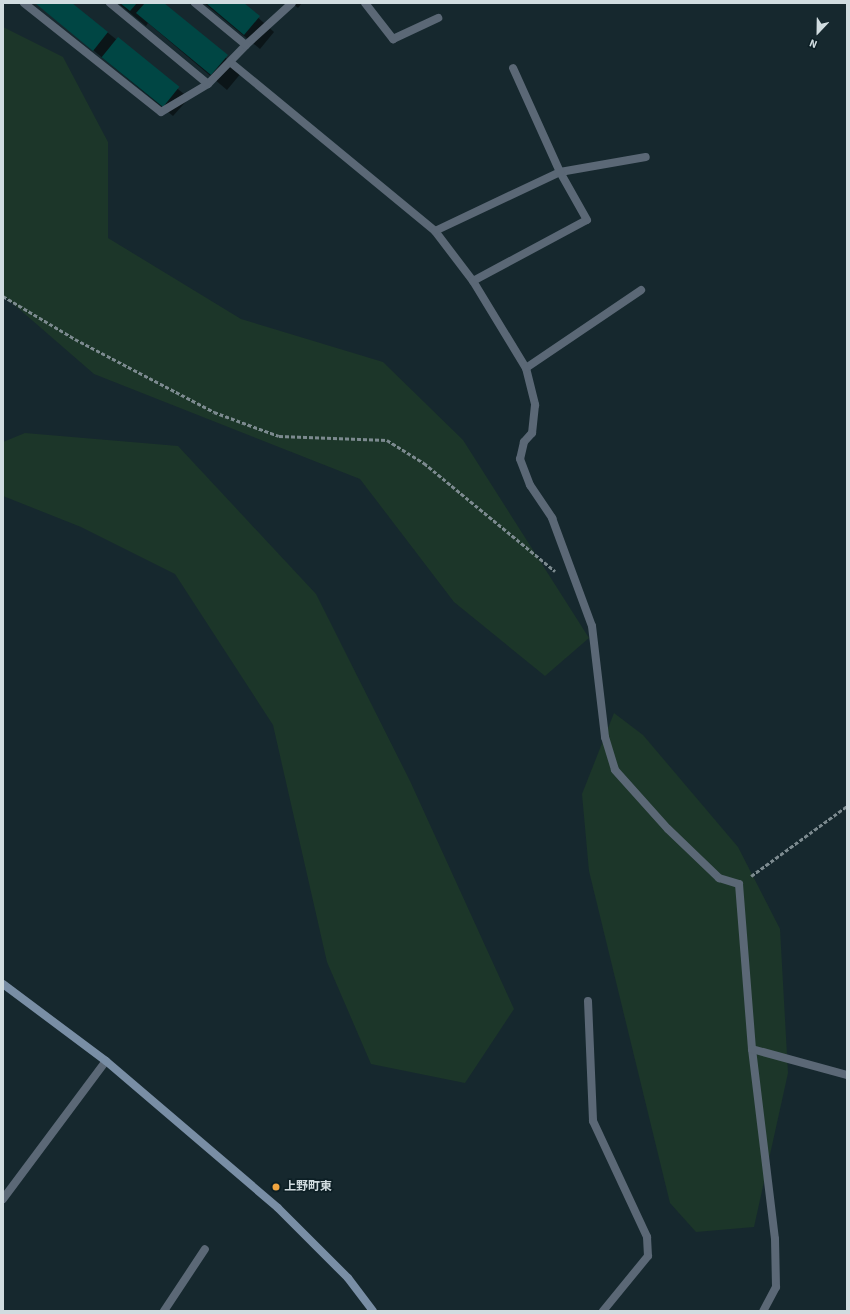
<!DOCTYPE html>
<html>
<head>
<meta charset="utf-8">
<style>
	body { margin:0 }
	#map { position:relative; width:850px; height:1314px; overflow:hidden; background:#16282e; font-family:"Source Sans 3","Noto Sans JP",sans-serif }
	div>[style] { position:absolute }
	[style*='--x'] { left:calc(var(--x)*1px); top:calc(var(--y)*1px); width:calc(var(--w)*1px); rotate:calc(var(--a)*1deg) }
	.green>* { inset:0; background:#1c3629 }
	.shadow>* { inset:0; background:#0007 }
	.building>* { inset:0; background:#004644; transform-origin:0 0 }
	.path>* { height:2.5px; margin-top:-1.25px; transform-origin:0; background:repeating-linear-gradient(90deg,#7c8a8f 0 4px,transparent 0 6px) }
	.street>* { height:8px; margin:-4px; padding:0 4px; transform-origin:4px; border-radius:4px; background:#5b6876 }
	.secondary>* { height:8px; margin:-4px; padding:0 4px; transform-origin:4px; border-radius:4px; background:#798ea5 }
	.dots>* { width:11px; height:11px; translate:-50% -50%; box-sizing:border-box; border:2px solid #0c1e24; border-radius:50% }
	span { translate:-50% -50%; white-space:nowrap; text-align:center; line-height:1.15; -webkit-text-stroke:3px #0c1e24; paint-order:stroke }
	.poi-label { font-size:12px; color:#d1dce0; font-weight:700 }
	.left { translate:0 -50%; text-align:left }
	.frame { position:absolute; inset:0; border:4px solid #d1dce0; pointer-events:none }
	.north { position:absolute; left:798px; top:12px; width:40px; height:40px; -webkit-text-stroke:3px #0c1e24; paint-order:stroke; rotate:202deg; font-size:11px; font-weight:700; line-height:16px; text-align:center; color:#d1dce0 }
	.north::after { content:''; display:block; margin:auto; width:14px; height:18px; background:#d1dce0; clip-path:polygon(50% 0,100% 100%,50% 72%,0 100%) }
</style>
</head>
<body>
<div id="map">
	<div class="green">
		<div style="clip-path:polygon(3px 27px,63px 57px,108px 142px,108px 238px,241px 319px,383px 362px,463px 440px,589px 638px,545px 676px,454px 602px,360px 479px,94px 374px,3px 295px)"></div>
		<div style="clip-path:polygon(25px 433px,178px 446px,316px 594px,410px 781px,514px 1009px,465px 1083px,371px 1064px,327px 962px,273px 725px,175px 574px,81px 527px,3px 496px,3px 442px)"></div>
		<div style="clip-path:polygon(614px 713px,643px 735px,738px 847px,780px 929px,788px 1073px,754px 1227px,696px 1232px,670px 1203px,589px 871px,582px 794px)"></div>
	</div>
	<div class="shadow">
		<div style="clip-path:polygon(36px 3px,71px 3px,189px 98px,173px 116px)"></div>
		<div style="clip-path:polygon(118px 3px,162px 3px,242px 72px,227px 90px,148px 23px,146px 26px)"></div>
		<div style="clip-path:polygon(204px 3px,242px 3px,274px 32px,260px 49px)"></div>
		<div style="clip-path:polygon(292px 3px,302px 3px,298px 8px)"></div>
	</div>
	<div class="building">
		<div style="clip-path:polygon(35px 3px,72px 3px,108px 32px,93px 51px)"></div>
		<div style="clip-path:polygon(120px 3px,137px 3px,130px 11px)"></div>
		<div style="clip-path:polygon(145px 3px,164px 3px,228px 55px,211px 75px,136px 13px)"></div>
		<div style="clip-path:polygon(206px 3px,244px 3px,260px 16px,244px 35px)"></div>
		<div style="left:118px;top:37px;width:79px;height:26px;rotate:39deg"></div>
	</div>
	<div class="path">
		<div style="--x:3;--y:296;--w:84;--a:30.8"></div>
		<div style="--x:75;--y:339;--w:157;--a:27.7"></div>
		<div style="--x:214;--y:412;--w:69;--a:20.3"></div>
		<div style="--x:279;--y:436;--w:108;--a:2.1"></div>
		<div style="--x:387;--y:440;--w:44;--a:31.9"></div>
		<div style="--x:424;--y:463;--w:170;--a:39.5"></div>
		<div style="--x:751;--y:876;--w:119;--a:-36.1"></div>
	</div>
	<div class="street">
		<div style="--x:24;--y:3;--w:175;--a:38.5"></div>
		<div style="--x:161;--y:112;--w:55;--a:-30.8"></div>
		<div style="--x:208;--y:84;--w:54;--a:-45.7"></div>
		<div style="--x:246;--y:45;--w:62;--a:-42.4"></div>
		<div style="--x:110;--y:3;--w:127;--a:39.6"></div>
		<div style="--x:195;--y:3;--w:66;--a:39.5"></div>
		<div style="--x:365;--y:3;--w:46;--a:52.1"></div>
		<div style="--x:393;--y:39;--w:50;--a:-25"></div>
		<div style="--x:230;--y:62;--w:266;--a:39.5"></div>
		<div style="--x:435;--y:231;--w:63;--a:52.8"></div>
		<div style="--x:473;--y:281;--w:102;--a:58.7"></div>
		<div style="--x:526;--y:368;--w:38;--a:76"></div>
		<div style="--x:535;--y:405;--w:28;--a:96"></div>
		<div style="--x:532;--y:433;--w:12;--a:132"></div>
		<div style="--x:524;--y:442;--w:17;--a:103"></div>
		<div style="--x:520;--y:459;--w:28;--a:69"></div>
		<div style="--x:530;--y:485;--w:40;--a:56"></div>
		<div style="--x:552;--y:518;--w:115;--a:69.7"></div>
		<div style="--x:592;--y:626;--w:112;--a:83.3"></div>
		<div style="--x:605;--y:737;--w:34;--a:73"></div>
		<div style="--x:615;--y:770;--w:79;--a:48.1"></div>
		<div style="--x:668;--y:829;--w:71;--a:43.9"></div>
		<div style="--x:719;--y:878;--w:21;--a:17"></div>
		<div style="--x:739;--y:884;--w:166;--a:85.5"></div>
		<div style="--x:752;--y:1049;--w:191;--a:83.1"></div>
		<div style="--x:775;--y:1239;--w:48;--a:88.8"></div>
		<div style="--x:776;--y:1287;--w:27;--a:118"></div>
		<div style="--x:435;--y:231;--w:138;--a:-25.3"></div>
		<div style="--x:560;--y:172;--w:87;--a:-9.9"></div>
		<div style="--x:473;--y:281;--w:129;--a:-28.2"></div>
		<div style="--x:587;--y:220;--w:55;--a:-119.4"></div>
		<div style="--x:560;--y:172;--w:114;--a:-114.3"></div>
		<div style="--x:526;--y:368;--w:139;--a:-34.1"></div>
		<div style="--x:588;--y:1001;--w:120;--a:87.6"></div>
		<div style="--x:593;--y:1121;--w:128;--a:65"></div>
		<div style="--x:647;--y:1237;--w:19;--a:87"></div>
		<div style="--x:648;--y:1256;--w:71;--a:129.3"></div>
		<div style="--x:752;--y:1049;--w:98;--a:15.3"></div>
		<div style="--x:3;--y:1199;--w:172;--a:-53.3"></div>
		<div style="--x:164;--y:1311;--w:74;--a:-56.5"></div>
	</div>
	<div class="secondary">
		<div style="--x:3;--y:984;--w:129;--a:36.8"></div>
		<div style="--x:106;--y:1061;--w:226;--a:40.5"></div>
		<div style="--x:278;--y:1208;--w:99;--a:45"></div>
		<div style="--x:348;--y:1278;--w:41;--a:52.9"></div>
	</div>
	<div class="dots">
		<div style="left:276px;top:1187px;background:#f1a540"></div>
	</div>
	<div class="poi-label">
		<span class="left" style="left:284px;top:1187px">上野町東</span>
	</div>
	<div class="frame"></div>
	<div class="north">N</div>
</div>
</body>
</html>
